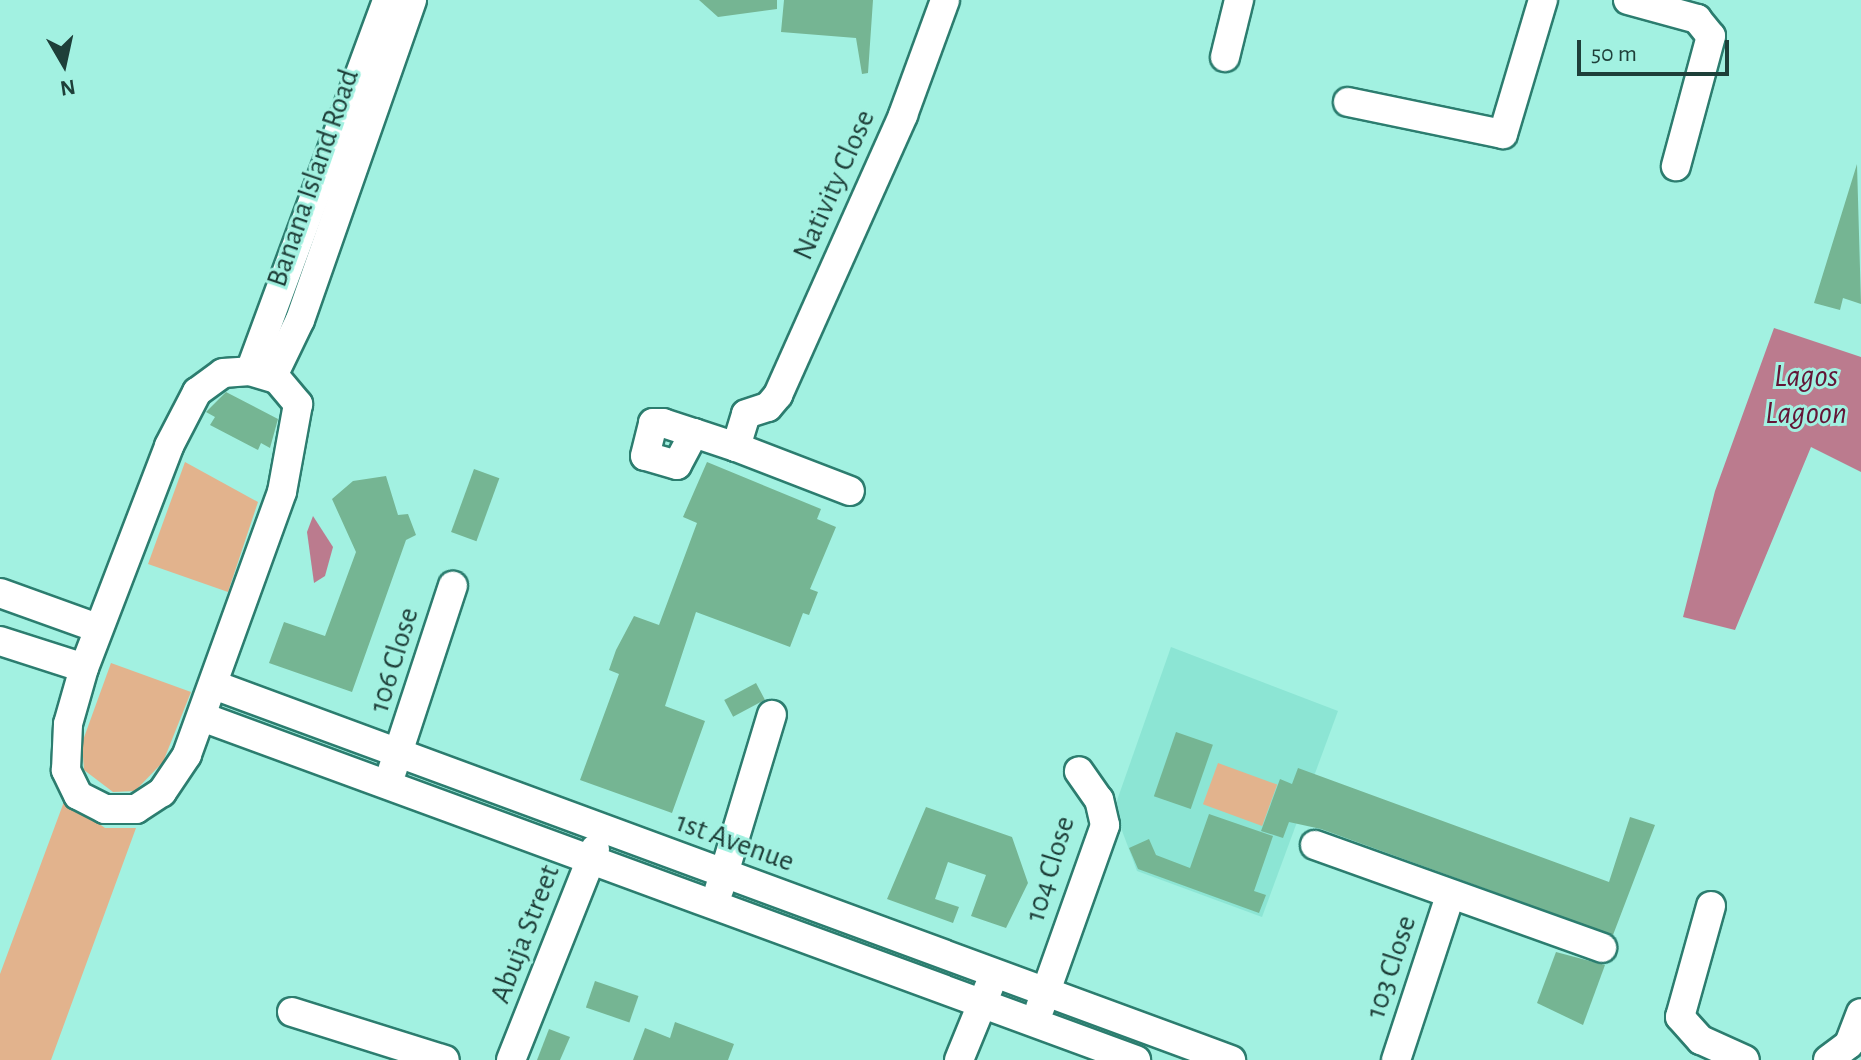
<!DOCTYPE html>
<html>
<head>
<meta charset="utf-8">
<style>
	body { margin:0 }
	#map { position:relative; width:1861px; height:1060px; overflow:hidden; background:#a2f1e1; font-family:"Alegreya Sans",sans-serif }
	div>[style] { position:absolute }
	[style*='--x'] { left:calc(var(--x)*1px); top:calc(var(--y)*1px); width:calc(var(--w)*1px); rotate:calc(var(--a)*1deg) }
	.built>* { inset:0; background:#8ce5d4 }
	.green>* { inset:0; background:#e2b38d; transform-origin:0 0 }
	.water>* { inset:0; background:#bb7b8e }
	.building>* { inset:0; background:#75b593; transform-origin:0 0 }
	.roads { filter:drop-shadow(2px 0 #2c7d6f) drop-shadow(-2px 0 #2c7d6f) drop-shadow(0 2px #2c7d6f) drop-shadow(0 -2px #2c7d6f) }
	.minor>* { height:28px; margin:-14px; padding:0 14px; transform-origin:14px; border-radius:14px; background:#fff }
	span { translate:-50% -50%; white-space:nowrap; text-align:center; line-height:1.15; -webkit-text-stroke:6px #a2f1e1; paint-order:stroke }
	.street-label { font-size:30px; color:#1e3f39 }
	.water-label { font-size:32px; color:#631536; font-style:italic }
	.north { position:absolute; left:24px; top:24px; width:80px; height:80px; -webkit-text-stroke:6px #a2f1e1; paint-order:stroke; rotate:171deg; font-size:22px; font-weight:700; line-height:32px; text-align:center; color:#1e3f39 }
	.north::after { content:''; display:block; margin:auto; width:28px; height:36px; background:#1e3f39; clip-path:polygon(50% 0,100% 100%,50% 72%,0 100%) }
	.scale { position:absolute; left:1577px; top:40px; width:152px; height:36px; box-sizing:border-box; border:4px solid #1e3f39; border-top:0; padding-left:10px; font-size:24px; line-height:28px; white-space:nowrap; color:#1e3f39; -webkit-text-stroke:6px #a2f1e1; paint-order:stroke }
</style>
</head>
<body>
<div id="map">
	<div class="built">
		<div style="clip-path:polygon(1171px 647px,1338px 711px,1262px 917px,1137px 871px,1114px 809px)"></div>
	</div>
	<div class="green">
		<div style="clip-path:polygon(185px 462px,258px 502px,228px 592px,148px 564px)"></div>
		<div style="clip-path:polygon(111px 663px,191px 692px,163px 762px,135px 791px,113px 792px,84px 770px,82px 743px)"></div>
		<div style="left:1218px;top:763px;width:63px;height:44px;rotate:20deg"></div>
		<div style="clip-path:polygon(65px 799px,105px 828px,136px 828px,51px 1060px,0 1060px,0 974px)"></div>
	</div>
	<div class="water">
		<div style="clip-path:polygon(1774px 328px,1861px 357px,1861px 472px,1811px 447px,1735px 630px,1683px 617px,1715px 491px)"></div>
		<div style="clip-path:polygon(313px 516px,333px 547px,325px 576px,314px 583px,307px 532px)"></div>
	</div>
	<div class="building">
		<div style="clip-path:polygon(699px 0,777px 0,777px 9px,718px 17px)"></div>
		<div style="clip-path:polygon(784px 0,873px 0,868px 73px,862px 74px,856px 38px,781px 32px)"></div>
		<div style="clip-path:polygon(1857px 164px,1861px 304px,1843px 298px,1840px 310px,1814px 303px)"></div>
		<div style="clip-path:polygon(226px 392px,278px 419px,270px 448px,261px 443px,258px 450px,210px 425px,215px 417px,206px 412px)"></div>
		<div style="clip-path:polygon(707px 462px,821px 509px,817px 519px,836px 527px,810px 589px,818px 592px,809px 615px,803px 613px,790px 647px,696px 612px,665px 706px,705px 721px,672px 813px,580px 780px,619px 674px,609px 670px,616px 650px,634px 616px,659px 625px,697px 523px,683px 517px)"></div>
		<div style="left:474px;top:469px;width:27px;height:67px;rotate:20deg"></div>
		<div style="clip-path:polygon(386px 476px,398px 515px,408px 514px,416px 535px,406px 540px,352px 692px,269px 663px,284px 622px,325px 636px,356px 552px,332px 499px,353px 481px)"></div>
		<div style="left:756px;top:683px;width:19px;height:36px;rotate:62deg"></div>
		<div style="left:1176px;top:732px;width:39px;height:68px;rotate:19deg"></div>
		<div style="clip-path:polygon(1298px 768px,1609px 882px,1630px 817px,1655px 825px,1613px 935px,1321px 829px,1289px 822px,1283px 838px,1261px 831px,1280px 779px,1292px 784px)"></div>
		<div style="clip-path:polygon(926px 807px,1012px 837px,1028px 883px,1006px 928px,971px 916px,986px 875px,948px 862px,935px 899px,959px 907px,953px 923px,887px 899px)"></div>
		<div style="clip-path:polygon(1209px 814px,1273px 836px,1254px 891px,1266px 895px,1259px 913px,1138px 869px,1129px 848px,1149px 839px,1156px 855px,1190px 868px)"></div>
		<div style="clip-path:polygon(1556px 952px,1605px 965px,1583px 1025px,1537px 1003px)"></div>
		<div style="left:595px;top:981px;width:46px;height:28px;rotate:19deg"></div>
		<div style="clip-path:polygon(675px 1022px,734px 1044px,728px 1060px,633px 1060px,645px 1028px,670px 1038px)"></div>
		<div style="clip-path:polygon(549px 1029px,570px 1037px,560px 1060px,537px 1060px)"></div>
	</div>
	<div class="roads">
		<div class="minor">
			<div style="--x:1628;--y:0;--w:72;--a:15.4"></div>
			<div style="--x:1697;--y:19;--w:22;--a:51"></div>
			<div style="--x:1711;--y:36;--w:135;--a:105.1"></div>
			<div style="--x:1225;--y:57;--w:59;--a:-76.2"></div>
			<div style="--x:1348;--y:102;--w:158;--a:11.7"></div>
			<div style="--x:1503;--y:134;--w:140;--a:-73.4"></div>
			<div style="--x:250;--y:371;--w:28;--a:17"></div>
			<div style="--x:277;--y:379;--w:33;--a:50"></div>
			<div style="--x:298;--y:404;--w:89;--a:100.3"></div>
			<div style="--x:282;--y:492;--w:280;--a:109.9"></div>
			<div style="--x:187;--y:755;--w:45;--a:124"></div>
			<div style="--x:162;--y:792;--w:31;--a:147"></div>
			<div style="--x:136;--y:809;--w:31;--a:180"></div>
			<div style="--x:105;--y:809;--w:30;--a:-153"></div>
			<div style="--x:78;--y:795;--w:28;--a:-116"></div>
			<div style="--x:66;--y:770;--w:46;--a:-87.5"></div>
			<div style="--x:68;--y:724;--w:58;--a:-74.1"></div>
			<div style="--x:84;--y:668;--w:238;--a:-69"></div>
			<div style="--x:169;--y:446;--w:61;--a:-62.6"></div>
			<div style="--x:197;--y:392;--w:32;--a:-36"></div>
			<div style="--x:223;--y:373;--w:27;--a:-4"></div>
			<div style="--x:250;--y:371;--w:395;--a:-69.7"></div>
			<div style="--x:273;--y:376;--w:62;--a:-64.3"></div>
			<div style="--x:300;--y:320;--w:339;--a:-70.7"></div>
			<div style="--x:694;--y:433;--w:36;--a:118"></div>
			<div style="--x:677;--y:465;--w:33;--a:-164"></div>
			<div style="--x:645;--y:456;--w:34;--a:-76"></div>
			<div style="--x:653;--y:423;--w:10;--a:0"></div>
			<div style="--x:663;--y:423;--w:33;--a:18"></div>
			<div style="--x:694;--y:433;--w:44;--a:18.4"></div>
			<div style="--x:736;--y:447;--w:122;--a:21.1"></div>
			<div style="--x:736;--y:447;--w:34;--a:-73"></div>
			<div style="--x:746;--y:414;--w:23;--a:-18"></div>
			<div style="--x:768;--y:407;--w:16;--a:-50"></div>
			<div style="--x:778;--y:395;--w:307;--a:-65.9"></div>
			<div style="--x:903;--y:115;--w:122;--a:-69.9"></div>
			<div style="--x:0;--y:593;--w:103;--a:19.8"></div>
			<div style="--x:0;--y:641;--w:88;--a:17.8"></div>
			<div style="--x:217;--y:686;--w:1081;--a:20.25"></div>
			<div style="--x:205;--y:718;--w:992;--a:20.17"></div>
			<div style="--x:392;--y:771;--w:195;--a:-71.8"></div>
			<div style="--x:1315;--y:845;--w:305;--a:19.7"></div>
			<div style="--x:719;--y:890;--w:183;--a:-73.2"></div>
			<div style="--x:1711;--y:906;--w:115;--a:105.6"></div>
			<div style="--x:1680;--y:1017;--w:31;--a:48"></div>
			<div style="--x:1701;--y:1040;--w:48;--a:24.4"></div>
			<div style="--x:1040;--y:1008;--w:194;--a:-70.4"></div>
			<div style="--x:1105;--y:825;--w:26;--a:-103"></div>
			<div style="--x:1099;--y:800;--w:35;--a:-125"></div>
			<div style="--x:292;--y:1012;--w:160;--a:17.4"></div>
			<div style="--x:511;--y:1060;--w:227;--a:-68.3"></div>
			<div style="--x:959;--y:1060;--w:79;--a:-67.7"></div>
			<div style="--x:1396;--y:1060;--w:173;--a:-71.8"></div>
			<div style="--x:1828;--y:1060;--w:26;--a:-37"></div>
			<div style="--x:1849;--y:1044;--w:33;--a:-69"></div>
		</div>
	</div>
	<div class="street-label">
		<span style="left:313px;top:178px;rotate:-71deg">Banana Island Road</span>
		<span style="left:834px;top:185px;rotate:-66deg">Nativity Close</span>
		<span style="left:394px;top:660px;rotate:-73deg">106 Close</span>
		<span style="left:735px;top:842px;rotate:20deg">1st Avenue</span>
		<span style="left:1050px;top:869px;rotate:-73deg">104 Close</span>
		<span style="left:525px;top:934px;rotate:-69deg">Abuja Street</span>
		<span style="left:1391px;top:967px;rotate:-72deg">103 Close</span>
	</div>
	<div class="water-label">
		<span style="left:1806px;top:395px">Lagos<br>Lagoon</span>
	</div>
	<div class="north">N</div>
	<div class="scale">50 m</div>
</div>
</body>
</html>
